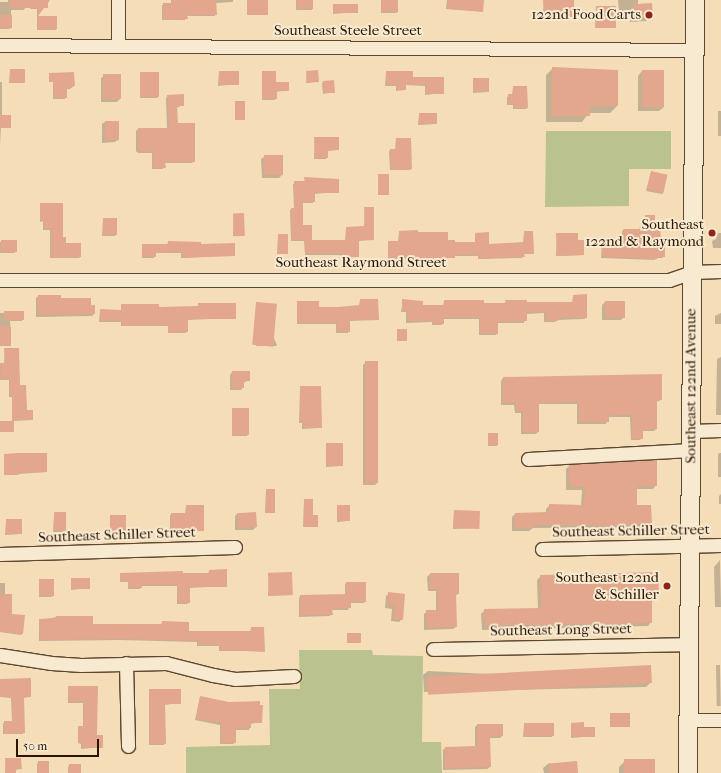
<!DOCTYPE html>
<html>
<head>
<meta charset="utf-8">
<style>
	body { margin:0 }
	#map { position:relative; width:721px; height:773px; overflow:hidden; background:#f5ddb8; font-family:"IM FELL French Canon",serif }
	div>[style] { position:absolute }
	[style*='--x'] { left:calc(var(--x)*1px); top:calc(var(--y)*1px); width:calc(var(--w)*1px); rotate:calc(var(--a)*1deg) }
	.green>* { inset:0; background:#bac290 }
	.shadow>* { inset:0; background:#0003; transform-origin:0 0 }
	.building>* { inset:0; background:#e2a78c; transform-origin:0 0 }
	.roads { filter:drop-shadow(1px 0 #5c472f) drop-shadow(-1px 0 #5c472f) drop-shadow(0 1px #5c472f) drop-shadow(0 -1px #5c472f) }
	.street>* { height:13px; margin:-6.5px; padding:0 6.5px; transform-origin:6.5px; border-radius:6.5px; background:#f8e9d1 }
	.secondary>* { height:18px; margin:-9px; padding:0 9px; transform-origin:9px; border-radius:9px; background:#f8e9d1 }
	.dots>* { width:11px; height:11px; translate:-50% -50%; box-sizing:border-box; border:2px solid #f8e9d1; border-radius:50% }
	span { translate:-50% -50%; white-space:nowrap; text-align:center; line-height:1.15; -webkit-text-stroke:4px #f8e9d1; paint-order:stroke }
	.poi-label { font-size:15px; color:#291501 }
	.right { translate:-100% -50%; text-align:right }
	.street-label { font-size:15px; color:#291501 }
	.scale { position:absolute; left:16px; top:739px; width:83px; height:18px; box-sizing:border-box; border:2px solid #291501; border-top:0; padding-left:5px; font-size:12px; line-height:14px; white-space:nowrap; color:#291501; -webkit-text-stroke:3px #f8e9d1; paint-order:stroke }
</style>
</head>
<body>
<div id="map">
	<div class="green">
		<div style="clip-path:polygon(546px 131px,671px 131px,671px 169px,629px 169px,629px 206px,545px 207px)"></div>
		<div style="clip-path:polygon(299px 650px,372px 650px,373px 655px,423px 656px,422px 742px,441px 742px,442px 773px,186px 773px,186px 747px,270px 745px,269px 689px,300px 689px)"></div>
	</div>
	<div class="shadow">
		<div style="clip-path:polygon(8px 0,25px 0,25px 8px,24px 10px,11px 10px,11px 28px,9px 29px,0 29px,0 2px,8px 2px)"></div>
		<div style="clip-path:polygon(36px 0,49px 0,37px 17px,37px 9px,30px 9px)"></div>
		<div style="clip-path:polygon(171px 0,233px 0,233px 2px,216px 3px,215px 16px,186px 16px,185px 20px,162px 20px,162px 5px,171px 4px)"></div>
		<div style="left:296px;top:0;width:16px;height:10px"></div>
		<div style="left:381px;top:0;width:16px;height:13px"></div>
		<div style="clip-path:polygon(447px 0,483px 0,482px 11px,446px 9px)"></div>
		<div style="clip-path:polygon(618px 0,638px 0,638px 5px,652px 16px,646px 21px,630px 22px,630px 10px,619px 11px)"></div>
		<div style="clip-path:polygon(248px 1px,268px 14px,247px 15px)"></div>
		<div style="clip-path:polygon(544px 1px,573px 16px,556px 18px,556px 13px,543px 13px)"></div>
		<div style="clip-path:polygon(334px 5px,357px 12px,333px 14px)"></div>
		<div style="clip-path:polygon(596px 7px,615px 27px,614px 28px,595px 28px)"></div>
		<div style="left:37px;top:17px;width:19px;height:13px"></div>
		<div style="clip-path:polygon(553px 68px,617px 106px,610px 113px,589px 113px,582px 122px,546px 122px,546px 75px)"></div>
		<div style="clip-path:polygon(10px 70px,24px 82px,9px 83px)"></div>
		<div style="clip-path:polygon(642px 71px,664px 107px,659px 111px,638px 111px,638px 76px)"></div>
		<div style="clip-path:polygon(219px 72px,238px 84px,218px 86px)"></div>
		<div style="clip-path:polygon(263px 72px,275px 83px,288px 90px,276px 92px,275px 100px,262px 100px)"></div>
		<div style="clip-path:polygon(307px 72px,318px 81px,306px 83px)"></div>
		<div style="clip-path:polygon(386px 72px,412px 78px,443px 93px,425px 95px,425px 86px,405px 85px,404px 90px,396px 91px,396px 86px,385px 86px)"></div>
		<div style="clip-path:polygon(141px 73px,158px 97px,157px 98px,140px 98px)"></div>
		<div style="clip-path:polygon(50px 74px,74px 86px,70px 89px,66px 89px,65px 99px,53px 99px,53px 82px,49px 82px)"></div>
		<div style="clip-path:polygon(104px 76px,120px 99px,117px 102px,101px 102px,101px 78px)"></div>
		<div style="clip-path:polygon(474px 79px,488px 92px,473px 93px)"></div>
		<div style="clip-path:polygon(333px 81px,334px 92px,323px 94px,322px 83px)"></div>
		<div style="clip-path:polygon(0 82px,2px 82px,2px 116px,10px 127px,1px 128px,0 145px)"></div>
		<div style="clip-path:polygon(513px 87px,527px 108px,526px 109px,513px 109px,513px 105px,507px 105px,507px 97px,512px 95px)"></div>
		<div style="clip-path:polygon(168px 96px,183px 105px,176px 108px,177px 124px,194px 161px,192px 163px,164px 163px,163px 169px,152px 169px,152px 153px,138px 153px,136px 151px,136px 131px,138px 129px,167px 129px,166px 98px)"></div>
		<div style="clip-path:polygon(236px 102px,245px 119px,244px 120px,235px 120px)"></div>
		<div style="left:721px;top:111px;width:25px;height:3px;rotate:90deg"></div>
		<div style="clip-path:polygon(419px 115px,436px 124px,418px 125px)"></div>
		<div style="clip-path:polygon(105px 122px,118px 140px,115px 142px,102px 143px,102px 124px)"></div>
		<div style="clip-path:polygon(315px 138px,338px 150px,327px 151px,326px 159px,314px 159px)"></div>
		<div style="clip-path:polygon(396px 139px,411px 169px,410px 170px,390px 170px,389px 151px,395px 150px)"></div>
		<div style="clip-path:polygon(264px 157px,282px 175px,279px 178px,262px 178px,261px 159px)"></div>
		<div style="clip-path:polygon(651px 172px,663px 193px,662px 194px,646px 191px)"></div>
		<div style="clip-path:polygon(379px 175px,389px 194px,388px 195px,378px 195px)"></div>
		<div style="clip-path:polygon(305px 178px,338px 192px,314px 194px,313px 203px,302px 203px,302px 226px,311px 241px,345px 241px,346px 228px,364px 227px,365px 208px,373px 240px,358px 241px,357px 257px,341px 258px,340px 255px,305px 255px,304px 241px,291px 241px,290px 210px,294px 209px,293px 184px,304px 182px)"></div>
		<div style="clip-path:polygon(41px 204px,65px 244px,80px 257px,79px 258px,50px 258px,50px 230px,43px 230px,43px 221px,40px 222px)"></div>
		<div style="clip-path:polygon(234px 215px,244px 235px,243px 236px,233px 236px)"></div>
		<div style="clip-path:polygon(645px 216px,660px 245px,663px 258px,656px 258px,655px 260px,601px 258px,602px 241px,622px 241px,622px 231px,639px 230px,640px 227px,644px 227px)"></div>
		<div style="clip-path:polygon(103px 219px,117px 234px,115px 236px,102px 236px)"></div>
		<div style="clip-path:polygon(417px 231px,418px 233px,454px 243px,475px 243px,476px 234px,488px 245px,523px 243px,524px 232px,533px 253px,523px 254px,522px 258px,478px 259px,478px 256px,454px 256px,453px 258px,388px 259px,388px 243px,398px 242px,399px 232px)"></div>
		<div style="clip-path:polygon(718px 233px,721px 233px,721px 248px,713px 248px,712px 241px,716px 239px)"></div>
		<div style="clip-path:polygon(557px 234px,577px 241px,583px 255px,556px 256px)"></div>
		<div style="clip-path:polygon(278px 235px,287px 253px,286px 254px,277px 254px)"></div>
		<div style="clip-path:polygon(16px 241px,15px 253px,0 253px,0 242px)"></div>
		<div style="clip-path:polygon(168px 242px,200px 245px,234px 255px,181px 258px,181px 253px,155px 253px,154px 258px,142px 258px,143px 245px,167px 245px)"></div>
		<div style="clip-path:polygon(38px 296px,90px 306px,94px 314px,92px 316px,36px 317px,36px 298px)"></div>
		<div style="clip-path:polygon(573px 296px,586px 318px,584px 319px,557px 320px,555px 322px,544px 322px,544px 313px,526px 314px,524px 323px,497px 323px,497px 333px,496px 335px,479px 335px,479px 319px,443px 319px,442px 325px,432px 325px,432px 322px,406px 323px,406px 312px,401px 312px,403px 300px,422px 306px,443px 306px,444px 301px,483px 304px,504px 304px,506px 301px,526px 303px,572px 303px)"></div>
		<div style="clip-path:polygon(360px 300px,378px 320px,349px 321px,348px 333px,336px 333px,336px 324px,297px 324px,298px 302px,318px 308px,338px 308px,359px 306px)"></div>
		<div style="clip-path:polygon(605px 302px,624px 302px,624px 317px,621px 320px,602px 320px,602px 305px)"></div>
		<div style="clip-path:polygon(257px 303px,277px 345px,276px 346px,256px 346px)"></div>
		<div style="clip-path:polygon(199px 304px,235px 318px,187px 320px,186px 333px,168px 333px,168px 326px,121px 326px,121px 322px,99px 322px,100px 310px,121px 311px,122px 305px,158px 308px,198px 307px)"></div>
		<div style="clip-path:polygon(23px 312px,22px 321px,10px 321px,11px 345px,0 346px,0 313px)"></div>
		<div style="clip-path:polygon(721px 313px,721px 324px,715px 324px,715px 316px)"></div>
		<div style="left:397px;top:330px;width:9px;height:11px"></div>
		<div style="clip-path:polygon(5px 349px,19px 386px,26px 411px,32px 420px,13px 421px,12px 432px,0 432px,0 422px,12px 422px,12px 397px,9px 397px,9px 380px,0 380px,0 364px,4px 364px)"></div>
		<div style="clip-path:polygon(721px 357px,721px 415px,716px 415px,717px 359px)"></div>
		<div style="clip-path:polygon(366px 362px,377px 483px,375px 485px,363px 485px,363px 365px)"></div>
		<div style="clip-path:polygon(232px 372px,249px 380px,243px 383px,243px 387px,241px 390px,230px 390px,230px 375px)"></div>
		<div style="clip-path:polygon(661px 375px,661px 400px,656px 402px,656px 429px,654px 431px,642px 431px,642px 438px,640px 440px,631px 440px,630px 417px,608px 417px,606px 424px,577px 424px,577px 404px,538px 404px,538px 432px,536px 434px,521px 434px,521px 413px,515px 413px,514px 405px,501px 405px,501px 381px,503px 378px)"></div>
		<div style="clip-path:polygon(300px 387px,320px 387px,319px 428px,302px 429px,302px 423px,299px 423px)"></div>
		<div style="clip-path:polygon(233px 409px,248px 434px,247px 436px,232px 436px)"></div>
		<div style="left:488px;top:434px;width:9px;height:12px"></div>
		<div style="clip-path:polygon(327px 444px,342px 465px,341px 466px,326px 467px)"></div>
		<div style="clip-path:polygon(719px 453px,721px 453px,721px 477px,718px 477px,718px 455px)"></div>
		<div style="clip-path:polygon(5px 455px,46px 472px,4px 475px)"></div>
		<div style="clip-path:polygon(569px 466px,656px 485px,653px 489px,636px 489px,636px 506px,651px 524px,647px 527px,533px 528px,529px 531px,512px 531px,512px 517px,515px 514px,546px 513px,546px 509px,550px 505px,581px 506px,582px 490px,566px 490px,566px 469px)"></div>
		<div style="clip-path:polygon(266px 490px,274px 512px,273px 513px,265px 513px)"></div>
		<div style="clip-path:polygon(721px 494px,721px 504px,719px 504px,719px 496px)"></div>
		<div style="clip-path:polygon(304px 500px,317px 526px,316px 527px,303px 527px)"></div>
		<div style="clip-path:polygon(186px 506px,203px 530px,170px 532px,170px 515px,185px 514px)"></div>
		<div style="clip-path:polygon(338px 506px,349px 520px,348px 521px,337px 522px)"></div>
		<div style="clip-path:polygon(454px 511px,478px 528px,453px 529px)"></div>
		<div style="clip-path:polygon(54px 514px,65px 531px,64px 532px,53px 532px)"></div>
		<div style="clip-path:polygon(237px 514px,256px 527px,253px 530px,235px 530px,235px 516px)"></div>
		<div style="clip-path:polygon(111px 517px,125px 531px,124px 532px,110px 532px)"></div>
		<div style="clip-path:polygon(6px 520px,21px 534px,5px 535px)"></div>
		<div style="clip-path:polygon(720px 560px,721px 607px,715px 607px,714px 567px)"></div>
		<div style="clip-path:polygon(209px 571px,226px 586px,189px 588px,188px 604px,177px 604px,177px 586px,141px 586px,140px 589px,128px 589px,128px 582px,120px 582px,121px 574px,208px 574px)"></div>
		<div style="clip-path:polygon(269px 574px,292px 595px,268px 596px)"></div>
		<div style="clip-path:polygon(430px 574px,458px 594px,455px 596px,456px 627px,453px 629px,424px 630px,424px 614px,427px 611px,436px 611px,436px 591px,428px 591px,427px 577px)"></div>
		<div style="clip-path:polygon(541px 576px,658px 592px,654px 596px,651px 596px,651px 622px,648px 626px,482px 630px,481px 614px,485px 610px,538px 609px,537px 580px)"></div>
		<div style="clip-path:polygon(72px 579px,89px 588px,71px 590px)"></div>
		<div style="clip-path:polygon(39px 581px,53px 595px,52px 597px,39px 597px)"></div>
		<div style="clip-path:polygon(0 583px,5px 583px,5px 595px,11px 615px,22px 634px,21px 635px,0 632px)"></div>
		<div style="clip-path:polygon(346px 583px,365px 601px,364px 603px,350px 603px,348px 610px,331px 610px,330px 616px,299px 617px,299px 598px,300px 596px,345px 595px,345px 585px)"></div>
		<div style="clip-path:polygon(389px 594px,402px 619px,399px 622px,391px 621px,392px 609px,385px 608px,386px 596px)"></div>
		<div style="clip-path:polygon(56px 617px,92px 625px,161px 625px,162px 622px,188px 632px,250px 632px,251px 628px,264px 651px,219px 651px,219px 646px,197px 646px,197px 642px,120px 640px,39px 641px,39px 621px)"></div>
		<div style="left:720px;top:665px;width:41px;height:4px;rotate:89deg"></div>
		<div style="clip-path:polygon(428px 671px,651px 682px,646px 687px,424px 692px,423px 675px)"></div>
		<div style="clip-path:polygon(0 680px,30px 697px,23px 698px,23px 734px,3px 734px,3px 723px,12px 722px,11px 698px,0 697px)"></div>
		<div style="clip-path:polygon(97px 687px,96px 736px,102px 747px,81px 749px,81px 744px,78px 743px,78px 728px,83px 727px,83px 703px,68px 703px,68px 689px)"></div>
		<div style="clip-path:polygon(149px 690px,180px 703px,164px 705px,164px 745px,149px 745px)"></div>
		<div style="clip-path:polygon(200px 697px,261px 722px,250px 724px,249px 730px,235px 730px,235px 743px,233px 744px,220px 744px,220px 725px,195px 720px)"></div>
		<div style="clip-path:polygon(611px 714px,630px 726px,610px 727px)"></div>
		<div style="clip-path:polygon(553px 724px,552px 737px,523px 737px,524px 725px)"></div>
		<div style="clip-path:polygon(572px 724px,583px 728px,594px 736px,571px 738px)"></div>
		<div style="clip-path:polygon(477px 725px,502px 725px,502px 736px,500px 738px,489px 738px,490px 767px,487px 769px,443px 770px,443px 750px,445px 748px,475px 747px,475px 727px)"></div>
		<div style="clip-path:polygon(6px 759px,21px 769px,15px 770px,15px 773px,5px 773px)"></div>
		<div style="clip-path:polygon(625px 761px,654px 773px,619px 773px,619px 767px)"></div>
		<div style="clip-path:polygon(38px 762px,48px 773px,68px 773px,68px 767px,70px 765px,80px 773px,37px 773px,37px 764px)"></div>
		<div style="clip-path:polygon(549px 763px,577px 773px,544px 773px,543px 768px)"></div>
	</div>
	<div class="building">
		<div style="clip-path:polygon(9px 0,50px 0,48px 3px,48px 8px,44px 8px,38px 16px,57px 16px,57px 29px,38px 30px,37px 8px,10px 8px)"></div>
		<div style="clip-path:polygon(172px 0,216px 0,217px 15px,187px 15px,188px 19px,163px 20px,163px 3px,172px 3px)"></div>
		<div style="left:247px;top:0;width:21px;height:15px"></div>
		<div style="left:297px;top:0;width:16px;height:9px"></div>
		<div style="left:381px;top:0;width:17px;height:12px"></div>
		<div style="clip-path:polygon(448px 0,484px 0,483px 12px,447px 9px)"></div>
		<div style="clip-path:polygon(543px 0,574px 0,574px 17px,557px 17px,557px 12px,544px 13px)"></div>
		<div style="left:652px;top:3px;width:13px;height:18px;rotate:86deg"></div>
		<div style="left:333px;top:4px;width:25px;height:9px"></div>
		<div style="left:596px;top:6px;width:20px;height:22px"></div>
		<div style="left:0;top:15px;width:12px;height:13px"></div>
		<div style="clip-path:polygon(552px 67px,618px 70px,618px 106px,590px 107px,590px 116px,552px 116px)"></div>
		<div style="left:10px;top:69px;width:15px;height:14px"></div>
		<div style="left:318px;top:70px;width:12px;height:12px;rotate:85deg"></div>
		<div style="left:642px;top:70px;width:22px;height:37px"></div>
		<div style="left:219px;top:71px;width:20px;height:14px"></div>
		<div style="clip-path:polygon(262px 71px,276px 71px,276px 82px,289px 82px,289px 91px,277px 91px,277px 99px,262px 99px)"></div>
		<div style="clip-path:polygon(386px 71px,413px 71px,413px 77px,444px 77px,444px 94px,426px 94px,426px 85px,406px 85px,406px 90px,397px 90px,396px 85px,386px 85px)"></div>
		<div style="clip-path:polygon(74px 72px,75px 86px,72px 86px,72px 88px,67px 88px,67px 98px,54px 98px,53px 82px,49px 81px,49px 73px)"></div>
		<div style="left:140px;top:72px;width:19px;height:25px"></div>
		<div style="left:121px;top:74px;width:25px;height:18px;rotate:90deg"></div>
		<div style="left:473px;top:78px;width:16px;height:14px"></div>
		<div style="clip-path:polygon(334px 80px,335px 93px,323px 93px,323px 81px)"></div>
		<div style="clip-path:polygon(513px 86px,527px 86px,528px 108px,514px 108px,514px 104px,508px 104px,508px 94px,513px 94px)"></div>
		<div style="clip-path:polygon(184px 94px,184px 106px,177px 106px,178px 123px,195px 123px,195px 162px,165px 162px,166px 168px,153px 168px,153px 152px,140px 152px,138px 149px,138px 128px,169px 128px,167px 95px)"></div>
		<div style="left:235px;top:101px;width:10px;height:19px"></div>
		<div style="left:437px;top:113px;width:11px;height:18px;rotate:90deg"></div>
		<div style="left:0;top:115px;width:11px;height:13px"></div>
		<div style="left:105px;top:121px;width:14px;height:19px"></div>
		<div style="clip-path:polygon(314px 137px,339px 137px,339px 150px,328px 150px,328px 158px,315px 158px)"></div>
		<div style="clip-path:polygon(396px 138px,411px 138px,412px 169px,391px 170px,390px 149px,396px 149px)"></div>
		<div style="left:283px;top:155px;width:20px;height:19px;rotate:90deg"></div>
		<div style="left:651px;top:171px;width:17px;height:19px;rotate:13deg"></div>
		<div style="left:378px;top:174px;width:11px;height:21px"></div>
		<div style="clip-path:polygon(304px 177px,339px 179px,339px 193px,315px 193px,315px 202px,303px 202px,303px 225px,312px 225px,312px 240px,346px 240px,346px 227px,365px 226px,364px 207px,374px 207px,374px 240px,359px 240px,359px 257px,341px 257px,341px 254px,305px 254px,305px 240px,291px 240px,291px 208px,294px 208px,294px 181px,305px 181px)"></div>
		<div style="clip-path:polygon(40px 203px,63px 203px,63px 237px,66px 237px,66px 243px,81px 243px,81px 257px,51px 258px,51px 229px,44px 229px,44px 221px,40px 221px)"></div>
		<div style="left:244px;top:213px;width:23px;height:11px;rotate:88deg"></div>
		<div style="clip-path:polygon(645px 215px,655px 215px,655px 222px,660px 222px,661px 244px,665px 244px,665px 257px,657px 257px,657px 259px,602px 257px,602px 240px,623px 240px,623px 229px,640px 229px,640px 226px,645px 226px)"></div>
		<div style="left:103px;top:218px;width:14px;height:17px"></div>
		<div style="clip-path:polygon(418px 230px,418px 232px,448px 232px,448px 240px,455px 240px,455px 242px,475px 242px,475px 233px,489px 232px,489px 244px,524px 242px,524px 231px,533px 231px,534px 254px,524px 254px,525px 257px,495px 258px,478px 259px,478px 255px,455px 255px,455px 258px,389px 258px,388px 241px,399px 241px,399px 231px)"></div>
		<div style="clip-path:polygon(556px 233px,578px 233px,578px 240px,584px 240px,584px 255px,557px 256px)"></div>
		<div style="left:278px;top:234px;width:10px;height:20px"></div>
		<div style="left:17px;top:240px;width:12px;height:16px;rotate:90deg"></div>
		<div style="clip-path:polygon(168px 241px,201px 242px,201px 244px,235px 243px,235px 256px,182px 258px,182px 252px,156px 253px,156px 257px,142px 257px,142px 244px,168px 244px)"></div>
		<div style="clip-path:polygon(587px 294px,587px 318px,558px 318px,558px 321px,546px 321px,546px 312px,527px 312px,527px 321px,498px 322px,498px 334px,480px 334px,480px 318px,444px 318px,444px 324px,433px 324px,433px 321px,408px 321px,408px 311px,402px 311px,402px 299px,423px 301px,423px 305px,444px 305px,444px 300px,484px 300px,484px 303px,506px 303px,505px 300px,527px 300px,527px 302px,573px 302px,573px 295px)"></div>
		<div style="clip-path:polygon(38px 295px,61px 295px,61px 298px,91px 298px,91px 305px,95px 305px,95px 314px,38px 315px)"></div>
		<div style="clip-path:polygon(360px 299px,378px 299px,379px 320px,350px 320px,350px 332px,337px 332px,337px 323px,297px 323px,297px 301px,319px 301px,319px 307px,338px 307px,360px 305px)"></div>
		<div style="left:605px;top:301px;width:20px;height:17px"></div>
		<div style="left:256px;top:302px;width:21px;height:43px;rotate:5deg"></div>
		<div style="clip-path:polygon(198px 303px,236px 303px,236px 319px,188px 319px,188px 332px,168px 333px,168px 325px,122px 326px,122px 321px,100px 321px,100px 309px,121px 310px,121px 304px,159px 304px,159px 307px,198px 306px)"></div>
		<div style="left:24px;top:311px;width:9px;height:20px;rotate:90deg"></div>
		<div style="left:0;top:326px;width:11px;height:20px"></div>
		<div style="left:397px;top:329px;width:10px;height:12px"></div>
		<div style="clip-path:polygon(4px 348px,19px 348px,20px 385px,26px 385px,27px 410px,33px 410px,33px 420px,12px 420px,12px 396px,10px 396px,9px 379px,1px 379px,0 363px,5px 363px)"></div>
		<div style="left:365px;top:361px;width:13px;height:122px"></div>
		<div style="clip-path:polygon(232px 371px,250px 371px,250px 381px,244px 381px,244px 388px,232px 388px)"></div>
		<div style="clip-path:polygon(662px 374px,662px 400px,657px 400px,657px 429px,643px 430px,643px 439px,632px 439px,632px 415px,609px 415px,609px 422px,579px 422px,579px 402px,539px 403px,539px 432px,523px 432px,523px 411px,516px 411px,516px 403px,502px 403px,503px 377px)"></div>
		<div style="clip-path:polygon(300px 386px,321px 386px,322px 428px,303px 428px,303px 423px,300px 423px)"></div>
		<div style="left:232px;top:408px;width:17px;height:27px"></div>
		<div style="left:0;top:421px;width:14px;height:11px"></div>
		<div style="left:488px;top:433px;width:10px;height:12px"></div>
		<div style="left:326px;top:443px;width:17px;height:23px"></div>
		<div style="clip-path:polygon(18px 453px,47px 453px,47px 472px,19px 473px,19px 475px,4px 475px,4px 454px)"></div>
		<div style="clip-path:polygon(657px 460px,657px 486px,637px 486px,637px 505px,651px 505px,652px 524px,625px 526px,534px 525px,534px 528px,515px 528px,515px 513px,549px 512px,549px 504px,584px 505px,585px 487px,569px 487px,569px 465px)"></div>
		<div style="left:266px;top:489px;width:9px;height:24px"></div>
		<div style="clip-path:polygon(304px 499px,313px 499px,313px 515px,318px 515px,318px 527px,304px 527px)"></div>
		<div style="clip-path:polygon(186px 505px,204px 505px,204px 531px,171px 531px,171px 513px,186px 513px)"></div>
		<div style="left:337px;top:505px;width:13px;height:16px"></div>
		<div style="left:454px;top:510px;width:26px;height:18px;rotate:2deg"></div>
		<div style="left:66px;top:512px;width:19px;height:12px;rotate:90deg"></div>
		<div style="left:256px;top:512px;width:15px;height:19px;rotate:86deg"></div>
		<div style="left:126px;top:515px;width:16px;height:16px;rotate:90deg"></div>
		<div style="left:6px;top:519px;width:16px;height:15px"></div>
		<div style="clip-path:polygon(227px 569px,227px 587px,190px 587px,190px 603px,178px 603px,178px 585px,142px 585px,142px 588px,129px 588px,128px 581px,120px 581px,120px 573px,183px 571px,183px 573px,209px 573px,209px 570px)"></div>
		<div style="left:292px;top:572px;width:23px;height:24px;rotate:88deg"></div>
		<div style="clip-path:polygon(658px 572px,659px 593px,652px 593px,652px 623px,485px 626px,484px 609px,541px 608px,540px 575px)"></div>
		<div style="clip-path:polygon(430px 573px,459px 573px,459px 594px,456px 594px,457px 627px,427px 628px,426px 610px,438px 610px,438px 589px,430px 589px)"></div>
		<div style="left:71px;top:578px;width:19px;height:11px"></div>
		<div style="left:54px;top:579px;width:17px;height:15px;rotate:90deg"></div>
		<div style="clip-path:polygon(346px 582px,366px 582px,366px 602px,351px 602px,351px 608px,332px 609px,333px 615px,300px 615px,300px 595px,346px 594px)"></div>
		<div style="clip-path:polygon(388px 592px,405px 594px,403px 620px,393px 619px,395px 606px,387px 605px)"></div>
		<div style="clip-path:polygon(0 594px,12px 594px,12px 614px,25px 615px,23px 634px,0 632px)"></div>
		<div style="clip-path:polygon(56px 616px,93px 616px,93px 624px,162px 624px,162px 621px,189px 622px,189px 631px,251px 631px,251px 627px,264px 627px,265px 652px,220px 650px,220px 645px,198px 645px,198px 641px,121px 639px,40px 640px,39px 619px,56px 618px)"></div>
		<div style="left:347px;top:633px;width:14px;height:10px"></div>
		<div style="left:651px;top:665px;width:18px;height:224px;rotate:87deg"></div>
		<div style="clip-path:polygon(31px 678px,31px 697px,24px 697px,25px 733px,4px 734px,4px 721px,12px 721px,12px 698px,0 696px,0 679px)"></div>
		<div style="clip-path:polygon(68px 686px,98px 686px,97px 735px,103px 735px,103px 748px,82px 748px,82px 743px,78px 743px,78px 726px,83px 726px,84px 702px,69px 702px)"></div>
		<div style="clip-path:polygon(149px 689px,181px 689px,181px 704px,165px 704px,166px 744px,150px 744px)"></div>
		<div style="clip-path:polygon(200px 696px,229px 702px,260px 701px,260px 705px,263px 705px,262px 723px,251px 723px,251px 728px,236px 729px,236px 743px,221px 743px,221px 723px,196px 719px)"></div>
		<div style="left:610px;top:713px;width:20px;height:14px"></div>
		<div style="clip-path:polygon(584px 722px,584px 727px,595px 727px,595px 737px,571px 737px,571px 723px)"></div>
		<div style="left:554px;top:723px;width:13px;height:30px;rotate:90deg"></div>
		<div style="clip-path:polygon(477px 724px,503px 724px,503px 736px,490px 736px,491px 767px,445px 768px,445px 747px,477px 746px)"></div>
		<div style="clip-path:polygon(5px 758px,21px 758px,22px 769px,16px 769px,16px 773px,6px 773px)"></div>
		<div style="left:655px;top:759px;width:14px;height:31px;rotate:90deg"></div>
		<div style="left:38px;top:761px;width:11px;height:12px"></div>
		<div style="left:577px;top:761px;width:12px;height:28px;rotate:85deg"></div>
		<div style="left:69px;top:764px;width:12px;height:9px"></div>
	</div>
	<div class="roads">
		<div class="street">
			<div style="--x:118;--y:0;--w:46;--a:90"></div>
			<div style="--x:0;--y:45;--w:695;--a:0.41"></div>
			<div style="--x:0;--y:280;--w:669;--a:0"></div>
			<div style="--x:669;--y:280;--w:24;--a:-19"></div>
			<div style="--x:692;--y:272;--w:29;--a:-2"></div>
			<div style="--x:691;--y:431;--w:30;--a:-2"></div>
			<div style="--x:528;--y:459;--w:163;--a:-3.2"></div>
			<div style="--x:542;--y:549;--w:179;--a:-1.3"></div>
			<div style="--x:0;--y:554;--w:235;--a:-1.7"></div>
			<div style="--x:433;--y:649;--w:256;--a:-1.1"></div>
			<div style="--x:0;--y:655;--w:52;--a:8.9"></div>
			<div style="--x:51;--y:663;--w:30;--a:4"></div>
			<div style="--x:81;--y:665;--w:85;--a:-1.3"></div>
			<div style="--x:166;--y:663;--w:49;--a:14.3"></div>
			<div style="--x:213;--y:675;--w:22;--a:10"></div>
			<div style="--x:235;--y:679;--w:59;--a:-2.9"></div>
			<div style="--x:126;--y:663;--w:83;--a:88.6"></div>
			<div style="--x:689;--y:720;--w:32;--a:0"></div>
		</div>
		<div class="secondary">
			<div style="--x:688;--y:773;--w:773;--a:-89.48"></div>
		</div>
	</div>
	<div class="dots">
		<div style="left:649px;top:15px;background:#8f2418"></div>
		<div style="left:712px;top:233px;background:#8f2418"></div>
		<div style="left:667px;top:586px;background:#8f2418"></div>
	</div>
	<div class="poi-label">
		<span class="right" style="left:641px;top:15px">122nd Food Carts</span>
		<span class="right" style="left:704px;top:233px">Southeast<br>122nd &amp; Raymond</span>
		<span class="right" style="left:659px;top:586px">Southeast 122nd<br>&amp; Schiller</span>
	</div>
	<div class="street-label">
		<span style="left:348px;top:31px">Southeast Steele Street</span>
		<span style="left:361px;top:263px">Southeast Raymond Street</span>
		<span style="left:691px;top:386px;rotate:-90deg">Southeast 122nd Avenue</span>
		<span style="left:631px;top:531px;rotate:-1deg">Southeast Schiller Street</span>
		<span style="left:117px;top:535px;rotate:-2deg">Southeast Schiller Street</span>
		<span style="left:561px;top:630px;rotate:-1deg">Southeast Long Street</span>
	</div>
	<div class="scale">50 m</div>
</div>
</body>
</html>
